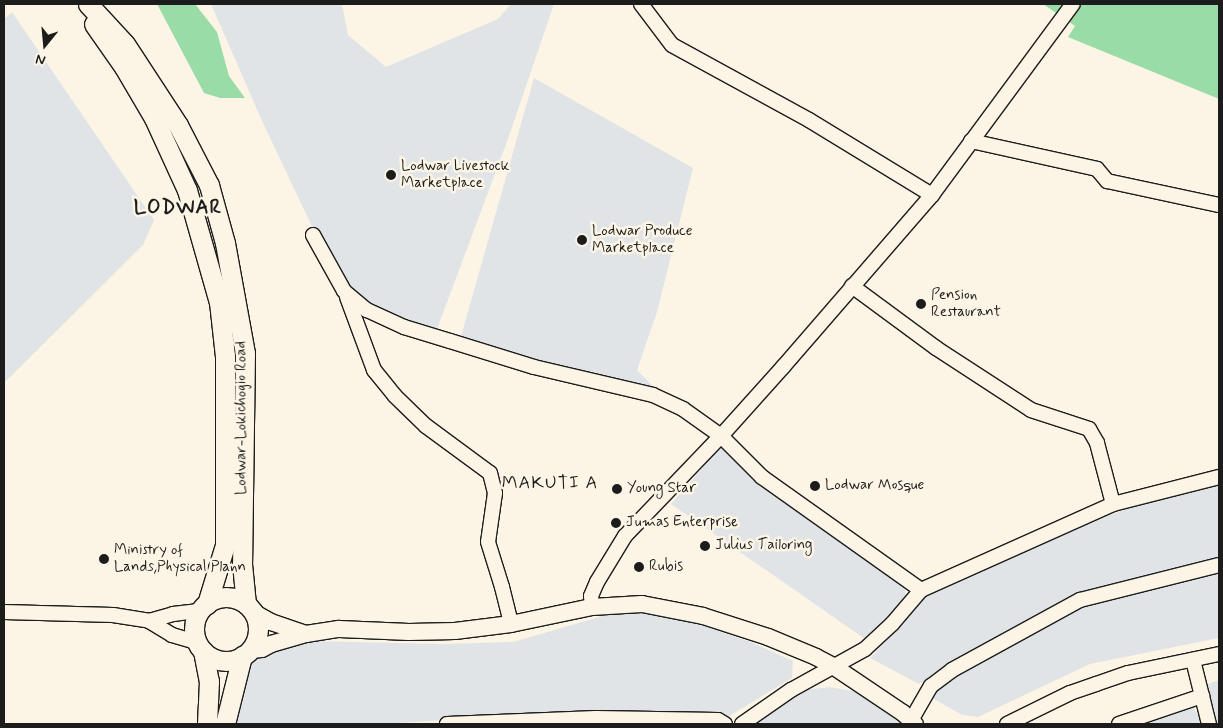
<!DOCTYPE html>
<html>
<head>
<meta charset="utf-8">
<style>
	body { margin:0 }
	#map { position:relative; width:1223px; height:728px; overflow:hidden; background:#fcf5e5; font-family:Mynerve,sans-serif }
	div>[style] { position:absolute }
	[style*='--x'] { left:calc(var(--x)*1px); top:calc(var(--y)*1px); width:calc(var(--w)*1px); rotate:calc(var(--a)*1deg) }
	.built>* { inset:0; background:#e1e4e6 }
	.green>* { inset:0; background:#9adca7 }
	.roads { filter:drop-shadow(1px 0 #1c1c1c) drop-shadow(-1px 0 #1c1c1c) drop-shadow(0 1px #1c1c1c) drop-shadow(0 -1px #1c1c1c) }
	.minor>* { height:14px; margin:-7px; padding:0 7px; transform-origin:7px; border-radius:7px; background:#fcf5e5 }
	.major>* { height:16px; margin:-8px; padding:0 8px; transform-origin:8px; border-radius:8px; background:#fcf5e5 }
	.highway>* { height:19px; margin:-9.5px; padding:0 9.5px; transform-origin:9.5px; border-radius:9.5px; background:#fcf5e5 }
	.highway>.ring { margin:-9.5px; padding:0; box-sizing:content-box; background:none; border:19px solid #fcf5e5; border-radius:50% }
	.dots>* { width:14px; height:14px; translate:-50% -50%; box-sizing:border-box; border:2px solid #fcf5e5; border-radius:50% }
	span { translate:-50% -50%; white-space:nowrap; text-align:center; line-height:1.15; -webkit-text-stroke:5px #fcf5e5; paint-order:stroke }
	.poi-label { font-size:15px; color:#1c1c1c }
	.left { translate:0 -50%; text-align:left }
	.street-label { font-size:15px; color:#1c1c1c }
	.quarter-label { font-size:18px; color:#1c1c1c; letter-spacing:1px }
	.district-label { font-size:20px; color:#1c1c1c; font-weight:700; letter-spacing:1px }
	.frame { position:absolute; inset:0; border:5px solid #1c1c1c; pointer-events:none }
	.north { position:absolute; left:20px; top:20px; width:50px; height:50px; -webkit-text-stroke:4px #fcf5e5; paint-order:stroke; rotate:197deg; font-size:14px; font-weight:700; line-height:20px; text-align:center; color:#1c1c1c }
	.north::after { content:''; display:block; margin:auto; width:18px; height:22px; background:#1c1c1c; clip-path:polygon(50% 0,100% 100%,50% 72%,0 100%) }
</style>
</head>
<body>
<div id="map">
	<div class="built">
		<div style="clip-path:polygon(211px 4px,342px 4px,348px 35px,386px 67px,498px 19px,511px 4px,554px 4px,509px 136px,436px 332px,391px 319px,352px 292px,326px 256px,262px 121px)"></div>
		<div style="clip-path:polygon(12px 12px,154px 220px,143px 245px,4px 383px,4px 19px)"></div>
		<div style="clip-path:polygon(534px 78px,693px 168px,657px 312px,637px 370px,652px 385px,649px 393px,460px 340px)"></div>
		<div style="clip-path:polygon(721px 447px,825px 530px,905px 583px,906px 597px,865px 639px,671px 504px)"></div>
		<div style="clip-path:polygon(1219px 484px,1219px 561px,1079px 597px,1007px 630px,919px 684px,870px 658px,927px 596px,1045px 541px,1138px 504px)"></div>
		<div style="clip-path:polygon(1219px 571px,1219px 638px,1090px 664px,978px 717px,962px 715px,927px 695px,947px 678px,1083px 605px)"></div>
		<div style="clip-path:polygon(652px 613px,686px 620px,751px 642px,793px 661px,792px 678px,726px 718px,445px 720px,382px 724px,229px 724px,231px 654px,238px 645px,261px 640px,443px 644px,513px 642px,606px 615px)"></div>
		<div style="clip-path:polygon(1219px 680px,1219px 724px,1213px 724px,1203px 686px)"></div>
		<div style="clip-path:polygon(829px 687px,858px 692px,911px 724px,749px 724px,757px 717px,805px 690px)"></div>
		<div style="clip-path:polygon(1191px 703px,1203px 724px,1128px 724px)"></div>
	</div>
	<div class="green">
		<div style="clip-path:polygon(157px 4px,195px 4px,217px 32px,229px 76px,245px 98px,220px 98px,204px 93px)"></div>
		<div style="clip-path:polygon(1043px 4px,1219px 4px,1219px 99px,1068px 37px,1075px 26px)"></div>
	</div>
	<div class="roads">
		<div class="minor">
			<div style="--x:641;--y:4;--w:51;--a:52.9"></div>
			<div style="--x:672;--y:45;--w:156;--a:28.7"></div>
			<div style="--x:809;--y:120;--w:144;--a:31.4"></div>
			<div style="--x:971;--y:141;--w:129;--a:12.5"></div>
			<div style="--x:1097;--y:169;--w:16;--a:50"></div>
			<div style="--x:1107;--y:181;--w:115;--a:12.1"></div>
			<div style="--x:313;--y:235;--w:64;--a:61"></div>
			<div style="--x:344;--y:291;--w:30;--a:40"></div>
			<div style="--x:367;--y:310;--w:41;--a:24.7"></div>
			<div style="--x:404;--y:327;--w:48;--a:16.9"></div>
			<div style="--x:450;--y:341;--w:88;--a:17.2"></div>
			<div style="--x:534;--y:367;--w:122;--a:13.2"></div>
			<div style="--x:653;--y:395;--w:33;--a:25"></div>
			<div style="--x:683;--y:409;--w:47;--a:35.4"></div>
			<div style="--x:721;--y:436;--w:58;--a:45"></div>
			<div style="--x:762;--y:477;--w:195;--a:35.4"></div>
			<div style="--x:852;--y:286;--w:104;--a:36.4"></div>
			<div style="--x:936;--y:348;--w:113;--a:33.1"></div>
			<div style="--x:1031;--y:410;--w:61;--a:18.1"></div>
			<div style="--x:1089;--y:429;--w:16;--a:60"></div>
			<div style="--x:1097;--y:443;--w:63;--a:75.3"></div>
			<div style="--x:347;--y:297;--w:78;--a:69.7"></div>
			<div style="--x:374;--y:370;--w:33;--a:51"></div>
			<div style="--x:395;--y:396;--w:43;--a:44.1"></div>
			<div style="--x:426;--y:426;--w:79;--a:36.3"></div>
			<div style="--x:490;--y:473;--w:21;--a:76"></div>
			<div style="--x:495;--y:493;--w:49;--a:98.1"></div>
			<div style="--x:488;--y:542;--w:47;--a:72.7"></div>
			<div style="--x:502;--y:587;--w:38;--a:76"></div>
			<div style="--x:592;--y:607;--w:11;--a:-95"></div>
			<div style="--x:591;--y:596;--w:15;--a:-67"></div>
			<div style="--x:597;--y:582;--w:54;--a:-58.7"></div>
			<div style="--x:625;--y:536;--w:139;--a:-46.2"></div>
			<div style="--x:721;--y:436;--w:93;--a:-48.1"></div>
			<div style="--x:783;--y:367;--w:228;--a:-49.1"></div>
			<div style="--x:932;--y:195;--w:237;--a:-53.6"></div>
			<div style="--x:4;--y:612;--w:109;--a:1.6"></div>
			<div style="--x:113;--y:615;--w:36;--a:9"></div>
			<div style="--x:149;--y:621;--w:27;--a:31"></div>
			<div style="--x:172;--y:635;--w:26;--a:16"></div>
			<div style="--x:149;--y:621;--w:25;--a:-16"></div>
			<div style="--x:173;--y:614;--w:26;--a:-7"></div>
			<div style="--x:1193;--y:660;--w:66;--a:76"></div>
			<div style="--x:913;--y:717;--w:36;--a:-60"></div>
			<div style="--x:931;--y:686;--w:26;--a:-37"></div>
			<div style="--x:952;--y:670;--w:146;--a:-28.7"></div>
			<div style="--x:1080;--y:600;--w:143;--a:-14.1"></div>
			<div style="--x:447;--y:724;--w:149;--a:-2.3"></div>
			<div style="--x:596;--y:718;--w:122;--a:0.9"></div>
			<div style="--x:718;--y:720;--w:8;--a:30"></div>
			<div style="--x:742;--y:724;--w:60;--a:-34.8"></div>
			<div style="--x:791;--y:690;--w:85;--a:-29"></div>
			<div style="--x:865;--y:649;--w:37;--a:-43"></div>
			<div style="--x:892;--y:624;--w:45;--a:-49.5"></div>
			<div style="--x:921;--y:590;--w:210;--a:-24.1"></div>
			<div style="--x:1113;--y:504;--w:109;--a:-14.3"></div>
			<div style="--x:1007;--y:724;--w:70;--a:-26.2"></div>
			<div style="--x:1070;--y:693;--w:28;--a:-19"></div>
			<div style="--x:1096;--y:684;--w:34;--a:-19"></div>
			<div style="--x:1128;--y:673;--w:93;--a:-11.8"></div>
			<div style="--x:1119;--y:724;--w:88;--a:-18.6"></div>
		</div>
		<div class="major">
			<div style="--x:253;--y:612;--w:21;--a:29"></div>
			<div style="--x:271;--y:622;--w:37;--a:19"></div>
			<div style="--x:250;--y:650;--w:12;--a:-5"></div>
			<div style="--x:262;--y:649;--w:10;--a:-29"></div>
			<div style="--x:271;--y:644;--w:36;--a:-16"></div>
			<div style="--x:306;--y:634;--w:33;--a:-9"></div>
			<div style="--x:339;--y:629;--w:70;--a:2.5"></div>
			<div style="--x:409;--y:632;--w:46;--a:-1.2"></div>
			<div style="--x:455;--y:631;--w:56;--a:-7.1"></div>
			<div style="--x:511;--y:624;--w:83;--a:-11.9"></div>
			<div style="--x:592;--y:607;--w:50;--a:-3.4"></div>
			<div style="--x:642;--y:604;--w:62;--a:11.1"></div>
			<div style="--x:703;--y:616;--w:68;--a:17.9"></div>
			<div style="--x:768;--y:637;--w:52;--a:22.6"></div>
			<div style="--x:816;--y:657;--w:19;--a:28"></div>
			<div style="--x:833;--y:666;--w:84;--a:33.9"></div>
			<div style="--x:903;--y:713;--w:16;--a:43"></div>
		</div>
		<div class="highway">
			<div style="--x:88;--y:4;--w:54;--a:47.2"></div>
			<div style="--x:125;--y:44;--w:97;--a:56.8"></div>
			<div style="--x:178;--y:125;--w:68;--a:62.7"></div>
			<div style="--x:209;--y:185;--w:60;--a:74.6"></div>
			<div style="--x:225;--y:243;--w:112;--a:79.7"></div>
			<div style="--x:245;--y:353;--w:211;--a:90.8"></div>
			<div style="--x:242;--y:564;--w:40;--a:84.3"></div>
			<div style="--x:94;--y:24;--w:52;--a:55.1"></div>
			<div style="--x:124;--y:67;--w:59;--a:59.5"></div>
			<div style="--x:154;--y:118;--w:79;--a:65.4"></div>
			<div style="--x:187;--y:190;--w:116;--a:74.1"></div>
			<div style="--x:219;--y:302;--w:54;--a:83.7"></div>
			<div style="--x:225;--y:356;--w:189;--a:90"></div>
			<div style="--x:225;--y:545;--w:62;--a:107"></div>
			<div class="ring" style="left:194px;top:597px;width:45px;height:45px"></div>
			<div style="--x:203;--y:651;--w:31;--a:79"></div>
			<div style="--x:209;--y:681;--w:43;--a:92.7"></div>
			<div style="--x:225;--y:724;--w:70;--a:-76"></div>
		</div>
	</div>
	<div class="dots">
		<div style="left:391px;top:175px;background:#1c1c1c"></div>
		<div style="left:582px;top:240px;background:#1c1c1c"></div>
		<div style="left:921px;top:304px;background:#1c1c1c"></div>
		<div style="left:815px;top:486px;background:#1c1c1c"></div>
		<div style="left:617px;top:489px;background:#1c1c1c"></div>
		<div style="left:616px;top:523px;background:#1c1c1c"></div>
		<div style="left:705px;top:546px;background:#1c1c1c"></div>
		<div style="left:104px;top:559px;background:#1c1c1c"></div>
		<div style="left:639px;top:567px;background:#1c1c1c"></div>
	</div>
	<div class="poi-label">
		<span class="left" style="left:401px;top:175px">Lodwar Livestock<br>Marketplace</span>
		<span class="left" style="left:592px;top:240px">Lodwar Produce<br>Marketplace</span>
		<span class="left" style="left:931px;top:304px">Pension<br>Restaurant</span>
		<span class="left" style="left:825px;top:486px">Lodwar Mosque</span>
		<span class="left" style="left:627px;top:489px">Young Star</span>
		<span class="left" style="left:626px;top:523px">Jumas Enterprise</span>
		<span class="left" style="left:715px;top:546px">Julius Tailoring</span>
		<span class="left" style="left:114px;top:559px">Ministry of<br>Lands,Physical Plann</span>
		<span class="left" style="left:649px;top:567px">Rubis</span>
	</div>
	<div class="street-label">
		<span style="left:242px;top:418px;rotate:-90deg">Lodwar-Lokichogio Road</span>
	</div>
	<div class="quarter-label">
		<span style="left:550px;top:483px">MAKUTI A</span>
	</div>
	<div class="district-label">
		<span style="left:178px;top:207px">LODWAR</span>
	</div>
	<div class="frame"></div>
	<div class="north">N</div>
</div>
</body>
</html>
